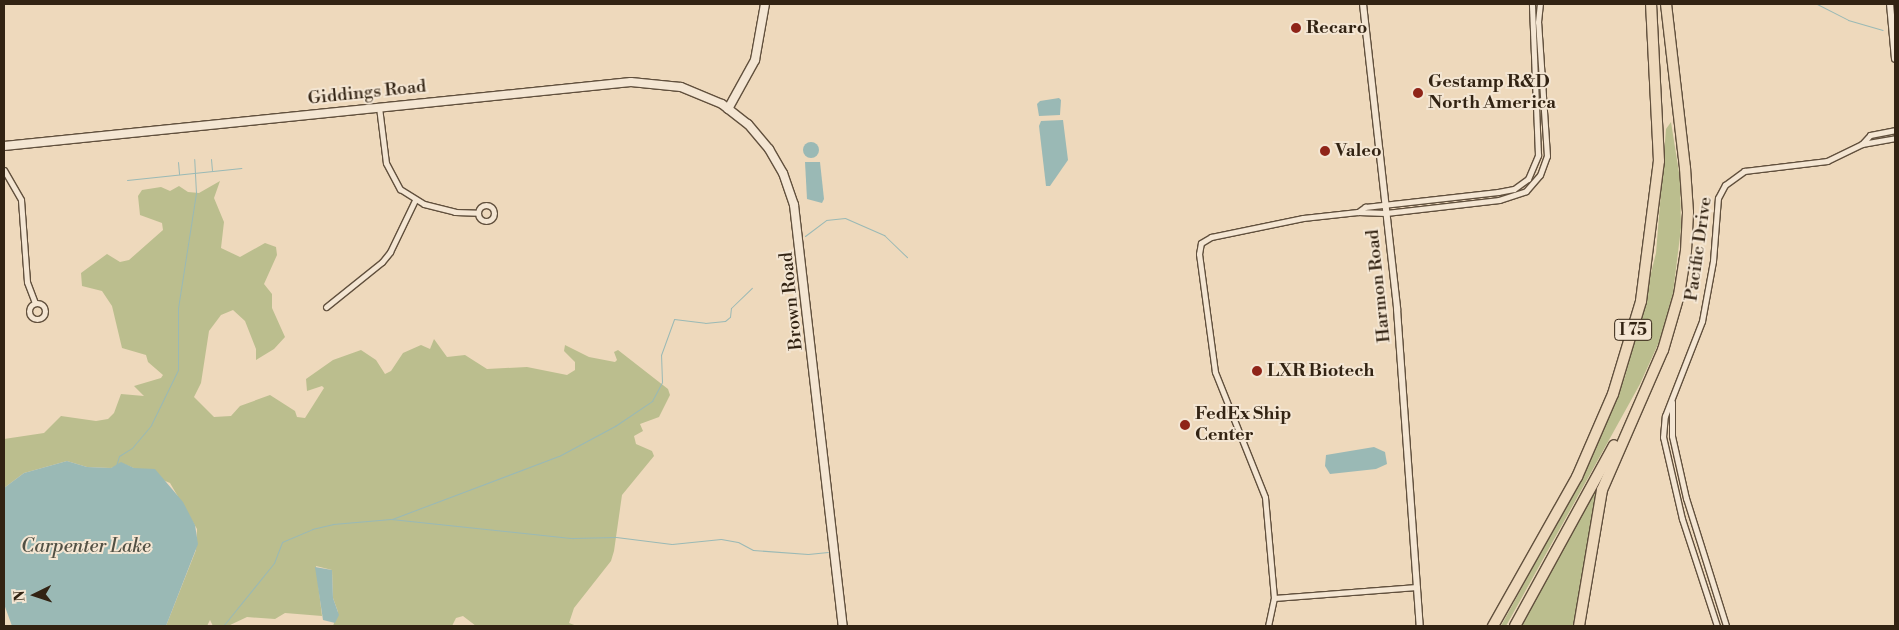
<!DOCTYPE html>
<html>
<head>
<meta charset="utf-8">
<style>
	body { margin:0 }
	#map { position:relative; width:1899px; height:630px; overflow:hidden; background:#eed9bc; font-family:"Libre Bodoni",serif }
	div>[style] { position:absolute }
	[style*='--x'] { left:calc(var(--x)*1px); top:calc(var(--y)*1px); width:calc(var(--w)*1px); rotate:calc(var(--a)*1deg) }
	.green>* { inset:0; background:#bbbe8e }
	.water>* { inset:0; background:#9ab9b5 }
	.round { border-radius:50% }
	.stream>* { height:1px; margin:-0.5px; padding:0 0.5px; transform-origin:0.5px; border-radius:0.5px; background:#9ab9b5 }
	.roads { filter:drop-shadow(1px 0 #61503d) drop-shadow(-1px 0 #61503d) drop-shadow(0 1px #61503d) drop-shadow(0 -1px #61503d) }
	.minor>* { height:5px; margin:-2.5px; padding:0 2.5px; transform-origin:2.5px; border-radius:2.5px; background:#f4e6d3 }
	.minor>.ring { margin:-2.5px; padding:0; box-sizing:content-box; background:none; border:5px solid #f4e6d3; border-radius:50% }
	.tertiary>* { height:6px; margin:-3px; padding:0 3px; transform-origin:3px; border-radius:3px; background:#f4e6d3 }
	.secondary>* { height:8px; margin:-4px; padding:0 4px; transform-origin:4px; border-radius:4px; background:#f4e6d3 }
	.motorway>* { height:10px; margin:-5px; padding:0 5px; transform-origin:5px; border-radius:5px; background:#eed9bc }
	.dots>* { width:14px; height:14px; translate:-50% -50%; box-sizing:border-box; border:2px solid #f4e6d3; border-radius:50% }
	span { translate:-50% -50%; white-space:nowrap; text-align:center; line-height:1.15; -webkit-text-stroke:4px #f4e6d3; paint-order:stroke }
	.shield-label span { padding:1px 4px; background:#f4e6d3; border:1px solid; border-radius:4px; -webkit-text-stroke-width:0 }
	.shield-label { font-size:16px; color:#322313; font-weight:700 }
	.poi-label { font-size:18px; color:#322313; font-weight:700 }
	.left { translate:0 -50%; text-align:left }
	.street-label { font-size:18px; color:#322313 }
	.water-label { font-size:19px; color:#515044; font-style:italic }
	.frame { position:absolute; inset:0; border:5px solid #322313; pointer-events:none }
	.north { position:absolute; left:10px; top:570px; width:50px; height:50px; -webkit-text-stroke:4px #f4e6d3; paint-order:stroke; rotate:266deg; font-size:14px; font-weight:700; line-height:20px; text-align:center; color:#322313 }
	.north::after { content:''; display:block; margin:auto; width:18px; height:22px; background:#322313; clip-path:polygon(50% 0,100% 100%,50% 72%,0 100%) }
</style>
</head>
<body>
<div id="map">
	<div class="green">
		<div style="clip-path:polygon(1671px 122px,1680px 179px,1681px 228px,1673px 293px,1659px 342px,1640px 384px,1506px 626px,1501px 626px,1590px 462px,1625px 377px,1656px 253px,1666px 129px)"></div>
		<div style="clip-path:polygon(220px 181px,214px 198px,224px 222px,221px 248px,240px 257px,265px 243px,276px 247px,277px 255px,264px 284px,272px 294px,272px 308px,285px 337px,274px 349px,256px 360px,256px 349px,245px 321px,233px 310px,221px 315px,209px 331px,201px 383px,194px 397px,214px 417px,231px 416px,240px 406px,270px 395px,295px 411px,297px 417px,305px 418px,324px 388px,322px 386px,307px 391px,306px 379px,333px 360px,361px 350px,376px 360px,385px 374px,391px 371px,403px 353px,421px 345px,430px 349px,434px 339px,447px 357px,465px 355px,487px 369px,527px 367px,567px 375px,575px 370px,575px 362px,564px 351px,565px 345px,589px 357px,615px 362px,617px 360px,614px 352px,618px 350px,668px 389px,670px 395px,659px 417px,640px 424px,643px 431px,634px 436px,636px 444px,652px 451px,654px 456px,622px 495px,614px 551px,611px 561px,574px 608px,569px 623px,577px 626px,476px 626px,463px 616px,456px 618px,452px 626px,333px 626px,338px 612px,333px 598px,332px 570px,316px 566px,322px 616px,285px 613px,275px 619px,247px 617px,228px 626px,213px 626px,210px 620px,207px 626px,166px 626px,196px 550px,197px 529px,170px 483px,124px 464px,111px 468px,87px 467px,67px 461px,24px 473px,4px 488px,4px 439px,44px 433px,61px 416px,96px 421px,108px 419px,114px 413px,121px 394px,144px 396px,134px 386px,161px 378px,163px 375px,148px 362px,146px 355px,122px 348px,112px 306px,102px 291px,82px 286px,81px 273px,107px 254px,120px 262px,129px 260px,163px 230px,162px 223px,140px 215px,138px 196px,142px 190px,161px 187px,170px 191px,179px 186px,188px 192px,199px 193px)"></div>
		<div style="clip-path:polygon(1602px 477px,1575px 626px,1520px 626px)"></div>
	</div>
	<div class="water">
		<div style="clip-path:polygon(1059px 98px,1061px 100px,1060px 115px,1039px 116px,1037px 104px,1040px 101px)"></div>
		<div style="clip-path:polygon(1063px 120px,1068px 160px,1050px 186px,1046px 186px,1039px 126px,1041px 121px)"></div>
		<div class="round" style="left:803px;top:142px;width:16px;height:16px"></div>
		<div style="clip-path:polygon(805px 162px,820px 162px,824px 199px,822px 203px,807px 199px)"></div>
		<div style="clip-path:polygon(1374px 447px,1385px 452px,1387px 464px,1376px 469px,1330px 474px,1325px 466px,1326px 455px)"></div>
		<div style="clip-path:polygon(67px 461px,87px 467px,111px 468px,121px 462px,134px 468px,155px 469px,183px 502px,195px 525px,198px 544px,166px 626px,12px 626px,4px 604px,4px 488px,24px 473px)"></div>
		<div style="clip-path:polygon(315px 567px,332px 570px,333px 598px,339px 615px,335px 623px,323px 620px)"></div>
	</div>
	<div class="stream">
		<div style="--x:1817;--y:4;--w:35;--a:27"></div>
		<div style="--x:1848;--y:20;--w:36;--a:16"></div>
		<div style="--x:211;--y:159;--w:11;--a:85"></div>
		<div style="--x:178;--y:162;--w:12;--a:85"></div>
		<div style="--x:127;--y:180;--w:115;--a:-6"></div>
		<div style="--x:805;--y:236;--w:26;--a:-37"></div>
		<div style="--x:826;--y:220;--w:19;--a:-6"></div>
		<div style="--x:845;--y:218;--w:43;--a:23.6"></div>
		<div style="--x:884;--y:235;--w:32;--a:44"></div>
		<div style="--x:116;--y:466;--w:10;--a:-73"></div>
		<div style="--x:119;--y:456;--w:15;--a:-32"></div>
		<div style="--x:132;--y:448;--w:30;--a:-50"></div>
		<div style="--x:151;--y:425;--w:61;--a:-63.9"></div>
		<div style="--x:178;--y:370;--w:62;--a:-90"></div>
		<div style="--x:178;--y:308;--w:116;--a:-81.1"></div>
		<div style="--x:196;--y:193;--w:34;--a:-93"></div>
		<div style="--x:392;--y:519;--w:178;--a:-20.7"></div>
		<div style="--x:559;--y:456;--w:64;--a:-28.2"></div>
		<div style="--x:615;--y:426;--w:45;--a:-34"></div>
		<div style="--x:652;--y:401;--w:21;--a:-62"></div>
		<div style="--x:662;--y:382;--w:27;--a:-92"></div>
		<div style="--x:661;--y:355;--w:38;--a:-70"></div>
		<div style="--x:674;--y:319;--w:31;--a:7"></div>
		<div style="--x:705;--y:323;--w:20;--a:-6"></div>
		<div style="--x:725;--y:321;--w:6;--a:-39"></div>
		<div style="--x:730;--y:317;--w:9;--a:-84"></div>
		<div style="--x:731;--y:308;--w:29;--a:-44"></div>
		<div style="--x:223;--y:626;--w:81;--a:-51"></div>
		<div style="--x:274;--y:563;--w:22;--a:-69"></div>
		<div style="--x:282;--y:542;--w:33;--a:-23"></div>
		<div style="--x:312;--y:529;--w:22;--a:-13"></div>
		<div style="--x:333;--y:524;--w:58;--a:-4.9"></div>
		<div style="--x:391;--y:519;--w:183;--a:6"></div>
		<div style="--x:573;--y:538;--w:43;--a:-1.3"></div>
		<div style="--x:616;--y:537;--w:56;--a:7.1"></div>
		<div style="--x:672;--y:544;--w:49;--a:-5.8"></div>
		<div style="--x:721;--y:539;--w:17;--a:10"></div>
		<div style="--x:738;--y:542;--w:17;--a:28"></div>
		<div style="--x:753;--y:550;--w:55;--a:4.2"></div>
		<div style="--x:808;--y:554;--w:20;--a:-6"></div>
	</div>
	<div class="roads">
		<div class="minor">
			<div style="--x:379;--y:107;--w:56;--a:82.9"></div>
			<div style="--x:386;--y:163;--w:30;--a:62"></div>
			<div style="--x:400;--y:189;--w:28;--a:32"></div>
			<div style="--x:424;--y:204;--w:32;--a:14"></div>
			<div style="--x:455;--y:212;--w:23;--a:2"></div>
			<div style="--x:1862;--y:144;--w:12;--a:-48"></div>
			<div style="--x:1870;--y:135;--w:25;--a:-11"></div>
			<div style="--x:4;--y:170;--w:34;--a:60"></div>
			<div style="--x:21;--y:200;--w:82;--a:85.8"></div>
			<div style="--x:27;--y:282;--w:22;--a:69"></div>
			<div class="ring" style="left:478px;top:205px;width:11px;height:11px"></div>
			<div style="--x:1358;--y:212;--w:9;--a:-36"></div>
			<div style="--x:1365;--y:207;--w:134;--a:-6.4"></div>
			<div style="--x:1498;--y:192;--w:16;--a:-11"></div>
			<div style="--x:1514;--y:189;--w:17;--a:-36"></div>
			<div style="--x:1528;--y:179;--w:26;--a:-67"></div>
			<div style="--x:1538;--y:155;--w:151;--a:-92.3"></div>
			<div class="ring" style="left:29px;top:303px;width:11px;height:11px"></div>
			<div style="--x:326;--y:307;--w:72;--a:-38.8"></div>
			<div style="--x:382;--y:262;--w:13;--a:-51"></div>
			<div style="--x:390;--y:252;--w:58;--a:-64.3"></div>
			<div style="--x:1672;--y:402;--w:34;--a:90"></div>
			<div style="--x:1672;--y:436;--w:64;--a:77.3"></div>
			<div style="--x:1686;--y:498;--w:134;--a:72.6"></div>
			<div style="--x:1274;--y:598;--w:143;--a:-4.4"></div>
			<div style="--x:1268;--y:626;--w:29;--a:-78"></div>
			<div style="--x:1274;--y:598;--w:101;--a:-95.1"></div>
			<div style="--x:1265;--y:497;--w:135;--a:-111.8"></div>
			<div style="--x:1215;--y:372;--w:119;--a:-97.7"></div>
			<div style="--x:1199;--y:254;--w:11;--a:-80"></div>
			<div style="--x:1201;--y:243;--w:12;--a:-31"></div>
			<div style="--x:1211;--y:237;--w:94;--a:-11.7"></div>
			<div style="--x:1303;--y:218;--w:55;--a:-6.2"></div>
			<div style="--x:1358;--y:212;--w:28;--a:2"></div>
			<div style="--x:1386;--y:213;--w:114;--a:-6.6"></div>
			<div style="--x:1499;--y:200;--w:28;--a:-18"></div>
			<div style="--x:1526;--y:191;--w:21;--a:-49"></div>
			<div style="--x:1540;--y:175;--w:20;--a:-70"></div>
			<div style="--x:1547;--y:156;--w:134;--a:-93.8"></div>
			<div style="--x:1538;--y:22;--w:18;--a:-84"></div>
			<div style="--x:1717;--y:626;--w:113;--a:-108.1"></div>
			<div style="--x:1682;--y:519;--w:84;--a:-103"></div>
			<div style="--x:1663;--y:437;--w:21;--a:-85"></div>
			<div style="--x:1665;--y:416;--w:102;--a:-68.7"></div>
			<div style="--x:1702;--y:321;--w:61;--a:-79.6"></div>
			<div style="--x:1713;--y:261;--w:63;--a:-85.5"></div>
			<div style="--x:1718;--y:198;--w:15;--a:-62"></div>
			<div style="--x:1725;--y:185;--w:24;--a:-36"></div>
			<div style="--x:1744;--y:171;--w:84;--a:-6.9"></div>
			<div style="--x:1827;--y:161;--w:39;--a:-26"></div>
			<div style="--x:1862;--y:144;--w:34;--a:-10"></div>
		</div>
		<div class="tertiary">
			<div style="--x:1363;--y:4;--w:307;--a:83.6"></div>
			<div style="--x:1397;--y:309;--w:318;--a:85.9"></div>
			<div style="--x:1890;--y:4;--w:55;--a:84.8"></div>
		</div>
		<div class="secondary">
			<div style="--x:728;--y:109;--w:56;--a:-61.1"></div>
			<div style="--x:755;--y:60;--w:57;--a:-79.9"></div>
			<div style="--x:4;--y:146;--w:630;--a:-5.83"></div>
			<div style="--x:631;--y:82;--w:50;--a:5.7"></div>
			<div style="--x:681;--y:87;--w:44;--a:22.5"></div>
			<div style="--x:722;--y:104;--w:33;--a:38"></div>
			<div style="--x:748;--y:124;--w:33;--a:50"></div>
			<div style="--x:769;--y:149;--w:28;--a:60"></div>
			<div style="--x:783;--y:173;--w:34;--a:71"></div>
			<div style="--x:794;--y:205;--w:424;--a:83.4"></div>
		</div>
		<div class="motorway">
			<div style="--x:1493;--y:626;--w:171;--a:-60.6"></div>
			<div style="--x:1577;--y:477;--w:90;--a:-66.6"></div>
			<div style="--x:1613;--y:394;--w:97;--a:-73.2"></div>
			<div style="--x:1641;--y:301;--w:141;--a:-82.7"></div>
			<div style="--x:1659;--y:161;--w:157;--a:-92.9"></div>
			<div style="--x:1515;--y:626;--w:206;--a:-61.3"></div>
			<div style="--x:1579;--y:626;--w:138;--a:-80.4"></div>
			<div style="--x:1602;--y:490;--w:153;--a:-66.5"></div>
			<div style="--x:1663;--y:350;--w:57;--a:-73.8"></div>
			<div style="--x:1679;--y:295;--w:45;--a:-81"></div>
			<div style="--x:1686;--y:251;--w:39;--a:-87"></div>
			<div style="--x:1688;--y:212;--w:44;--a:-93.9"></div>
			<div style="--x:1685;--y:168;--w:165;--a:-96.6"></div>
		</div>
	</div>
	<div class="dots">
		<div style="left:1296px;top:28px;background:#8f2418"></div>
		<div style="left:1418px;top:93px;background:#8f2418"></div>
		<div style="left:1325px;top:151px;background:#8f2418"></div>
		<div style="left:1257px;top:371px;background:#8f2418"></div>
		<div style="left:1185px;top:425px;background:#8f2418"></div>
	</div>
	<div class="shield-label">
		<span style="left:1633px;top:330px">I 75</span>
	</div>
	<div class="poi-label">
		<span class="left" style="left:1306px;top:28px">Recaro</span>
		<span class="left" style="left:1428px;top:93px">Gestamp R&amp;D<br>North America</span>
		<span class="left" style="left:1335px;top:151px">Valeo</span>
		<span class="left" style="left:1267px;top:371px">LXR Biotech</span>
		<span class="left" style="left:1195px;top:425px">FedEx Ship<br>Center</span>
	</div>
	<div class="street-label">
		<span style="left:367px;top:93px;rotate:-6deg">Giddings Road</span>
		<span style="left:1699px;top:249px;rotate:-82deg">Pacific Drive</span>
		<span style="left:1379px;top:286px;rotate:-96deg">Harmon Road</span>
		<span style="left:792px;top:301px;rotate:-96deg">Brown Road</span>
	</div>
	<div class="water-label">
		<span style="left:86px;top:547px">Carpenter Lake</span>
	</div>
	<div class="frame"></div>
	<div class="north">N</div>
</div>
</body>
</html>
